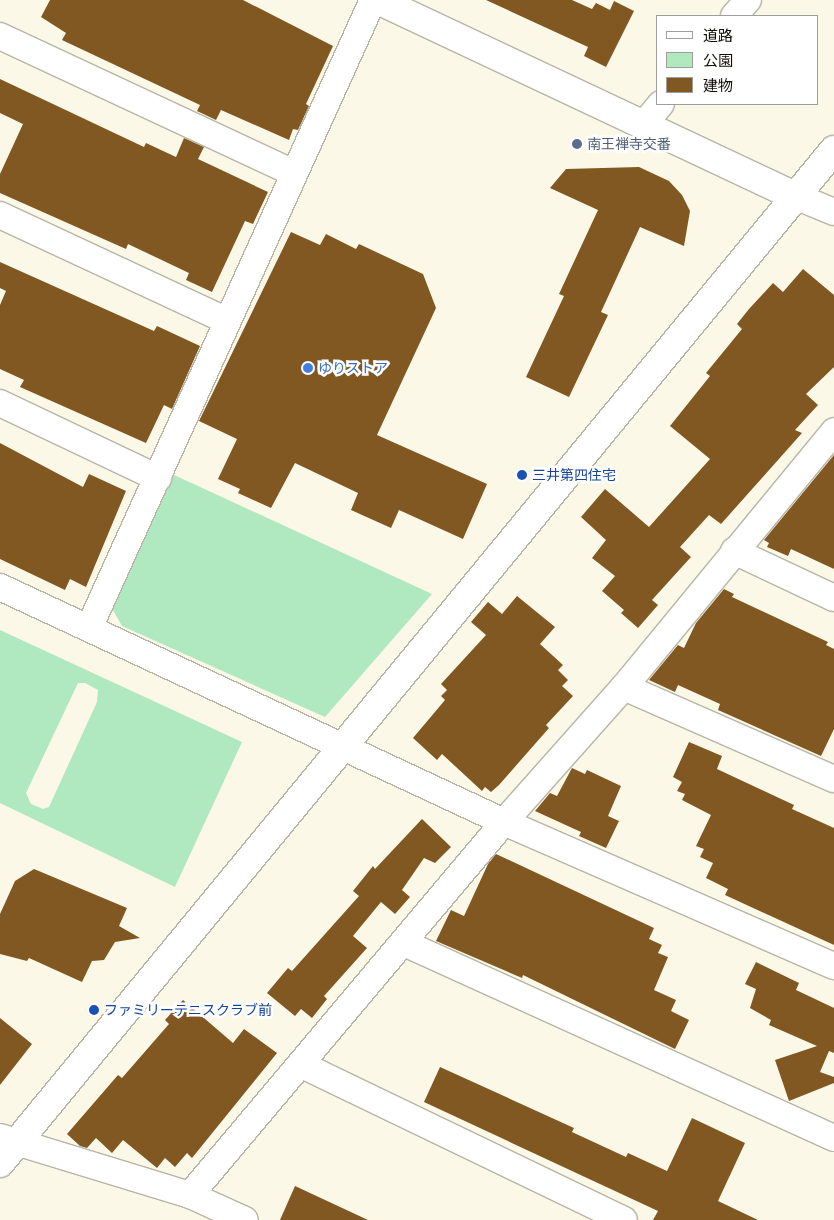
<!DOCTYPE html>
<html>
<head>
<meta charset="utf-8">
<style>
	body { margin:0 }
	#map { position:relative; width:834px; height:1220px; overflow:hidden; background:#fbf8e8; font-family:"Crimson Pro","Noto Sans JP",serif }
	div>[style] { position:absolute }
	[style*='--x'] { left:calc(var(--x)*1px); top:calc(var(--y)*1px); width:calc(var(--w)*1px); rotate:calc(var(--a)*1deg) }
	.green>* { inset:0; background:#b0e8bf }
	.building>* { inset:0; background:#825822 }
	.roads { filter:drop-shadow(1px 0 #b8b5a6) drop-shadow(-1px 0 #b8b5a6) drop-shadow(0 1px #b8b5a6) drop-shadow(0 -1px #b8b5a6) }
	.street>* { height:26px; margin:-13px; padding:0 13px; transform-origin:13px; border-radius:13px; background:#fff }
	.secondary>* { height:28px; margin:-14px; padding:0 14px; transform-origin:14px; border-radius:14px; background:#fff }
	.dots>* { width:14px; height:14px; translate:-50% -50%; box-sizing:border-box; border:2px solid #fff; border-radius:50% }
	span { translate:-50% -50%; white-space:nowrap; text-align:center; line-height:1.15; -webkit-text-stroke:5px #fff; paint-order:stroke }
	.service-label { font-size:14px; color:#4e5e75 }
	.left { translate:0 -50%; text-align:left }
	.shop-label { font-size:14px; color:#366cbe }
	.transit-label { font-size:14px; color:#164399 }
	.legend { position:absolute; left:656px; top:15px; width:162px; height:90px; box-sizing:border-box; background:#fff; border:1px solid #9f9f9d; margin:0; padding:6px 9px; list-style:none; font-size:15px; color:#0f0e09 }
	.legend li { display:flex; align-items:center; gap:10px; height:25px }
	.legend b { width:25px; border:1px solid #9f9f9d }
</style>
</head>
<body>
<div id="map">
	<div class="green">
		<div style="clip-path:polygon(172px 474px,432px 594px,325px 717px,122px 626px,109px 603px)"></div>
		<div style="clip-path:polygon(evenodd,0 630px,242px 742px,175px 887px,0 803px,0 630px,78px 683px,85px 683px,98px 690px,97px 702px,49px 807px,43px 809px,31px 804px,26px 793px,78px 683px)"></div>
	</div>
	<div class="building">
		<div style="clip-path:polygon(50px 0,243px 0,333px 46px,306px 104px,309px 106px,298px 130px,293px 129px,289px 140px,221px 110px,216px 120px,197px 111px,200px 105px,62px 40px,66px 33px,41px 17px)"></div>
		<div style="clip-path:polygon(486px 0,572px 0,592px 9px,596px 3px,610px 10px,614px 1px,634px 11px,606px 67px,584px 56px,588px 47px)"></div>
		<div style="clip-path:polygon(0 79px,144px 147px,146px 143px,176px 157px,184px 138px,204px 147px,198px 159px,268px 192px,253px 224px,245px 221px,212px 292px,186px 280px,189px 273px,128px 244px,126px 249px,0 193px,0 174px,23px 124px,0 113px)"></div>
		<div style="clip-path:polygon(639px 167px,669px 181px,682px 195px,690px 211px,684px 246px,640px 227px,601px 312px,608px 315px,569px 397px,526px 377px,564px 296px,559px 294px,598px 210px,550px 188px,566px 169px)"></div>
		<div style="clip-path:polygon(291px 232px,320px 245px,326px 234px,356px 249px,359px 244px,423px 274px,436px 308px,377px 435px,487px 484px,463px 539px,399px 510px,391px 528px,351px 510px,358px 493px,295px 463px,271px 508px,238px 493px,240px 489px,218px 479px,237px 439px,199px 421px)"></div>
		<div style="clip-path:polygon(0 262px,154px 331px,157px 326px,200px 346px,172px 409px,164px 405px,146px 443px,20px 387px,24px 380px,0 369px,0 305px,6px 291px,0 288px)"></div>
		<div style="clip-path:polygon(803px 269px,834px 295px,834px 367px,806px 394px,818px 405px,795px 430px,802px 433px,721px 524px,709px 515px,680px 547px,691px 557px,652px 600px,658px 605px,638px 628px,621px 613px,624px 610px,602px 591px,615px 576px,592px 558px,606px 540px,581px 517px,605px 489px,649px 527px,710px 459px,670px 426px,710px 376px,706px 373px,742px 329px,737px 324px,749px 309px,773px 283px,783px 292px)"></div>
		<div style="clip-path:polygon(0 443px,83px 487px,89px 474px,126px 491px,86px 587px,70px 579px,65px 590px,0 559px)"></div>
		<div style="clip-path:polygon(834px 455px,834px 569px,791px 549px,788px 556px,767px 547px,769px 543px,764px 540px)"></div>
		<div style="clip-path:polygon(724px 589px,734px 594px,732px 597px,828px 642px,826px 645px,834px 649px,834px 729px,821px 756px,718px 710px,720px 704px,678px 685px,675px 692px,649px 680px,678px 645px,684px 648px,696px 623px)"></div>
		<div style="clip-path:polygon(517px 596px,555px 627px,540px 644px,563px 665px,558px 670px,568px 680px,562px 686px,573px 696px,546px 725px,549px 728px,499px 785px,491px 792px,485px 787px,482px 791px,442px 754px,437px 760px,413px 738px,445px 700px,441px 696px,447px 690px,441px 684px,486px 635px,471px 622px,488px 602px,502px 614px)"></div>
		<div style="clip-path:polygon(689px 742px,722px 756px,717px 769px,794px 805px,792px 809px,834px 828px,834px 945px,725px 895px,728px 889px,706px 878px,713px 863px,700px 857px,704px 849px,696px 846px,711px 815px,682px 800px,685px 794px,677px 791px,682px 782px,673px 777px)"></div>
		<div style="clip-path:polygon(572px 768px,585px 774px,587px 770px,621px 786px,608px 816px,619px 821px,606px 848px,579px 836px,581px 832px,535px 811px,550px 793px,557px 796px)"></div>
		<div style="clip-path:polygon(422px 819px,451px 847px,435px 863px,424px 858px,402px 890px,410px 897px,395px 914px,381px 902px,353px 936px,367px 948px,324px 996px,327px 999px,312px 1018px,301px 1009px,295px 1016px,267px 993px,288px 968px,292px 971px,359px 896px,353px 891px,373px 866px,375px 869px)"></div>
		<div style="clip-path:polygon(496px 854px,654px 928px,649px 939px,662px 945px,658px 953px,668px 957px,654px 990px,676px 1000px,671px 1011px,689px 1020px,675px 1049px,523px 975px,522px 978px,436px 941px,451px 910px,464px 916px,488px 864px)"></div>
		<div style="clip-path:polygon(34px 869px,127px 908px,119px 926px,140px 938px,115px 942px,104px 960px,92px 961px,82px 982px,29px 958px,27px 961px,0 954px,0 914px,15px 881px)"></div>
		<div style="clip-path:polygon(756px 962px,799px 983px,796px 990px,834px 1008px,834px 1053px,829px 1051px,820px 1072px,834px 1077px,834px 1083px,789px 1101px,775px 1060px,817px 1046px,769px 1025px,771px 1020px,750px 1008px,756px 989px,745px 984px)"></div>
		<div style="clip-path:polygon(183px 1000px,233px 1043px,244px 1029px,277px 1053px,192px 1158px,187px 1153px,175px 1167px,165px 1158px,157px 1168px,123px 1140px,112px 1153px,96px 1138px,87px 1148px,80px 1146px,67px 1134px,118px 1075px,122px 1078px,169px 1024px,165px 1020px)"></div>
		<div style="clip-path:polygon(0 1018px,32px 1044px,0 1085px)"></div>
		<div style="clip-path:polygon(440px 1067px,574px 1128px,572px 1132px,626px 1157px,628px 1153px,667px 1171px,692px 1118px,745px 1143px,718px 1201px,758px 1220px,653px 1220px,658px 1211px,424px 1102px)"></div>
		<div style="clip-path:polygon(295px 1186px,368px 1220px,280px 1220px)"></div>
	</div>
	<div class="roads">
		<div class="street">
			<div style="--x:734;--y:16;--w:21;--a:-49"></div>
			<div style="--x:0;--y:36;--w:324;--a:25"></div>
			<div style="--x:644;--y:124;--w:26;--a:-50"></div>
			<div style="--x:795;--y:196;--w:42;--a:22.3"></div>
			<div style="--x:0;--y:215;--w:251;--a:25"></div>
			<div style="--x:0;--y:403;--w:175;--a:25.4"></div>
			<div style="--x:734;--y:551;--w:110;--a:25.2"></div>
			<div style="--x:0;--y:587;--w:556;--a:25"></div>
			<div style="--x:504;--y:822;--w:360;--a:23.6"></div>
			<div style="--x:89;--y:628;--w:689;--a:-65.67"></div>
			<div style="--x:624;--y:687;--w:229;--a:23.7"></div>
			<div style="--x:404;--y:943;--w:472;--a:24.4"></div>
			<div style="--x:302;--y:1065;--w:357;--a:25.7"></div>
			<div style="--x:0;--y:1137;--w:199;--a:17"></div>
			<div style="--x:190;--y:1195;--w:60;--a:24.4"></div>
			<div style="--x:190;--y:1195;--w:488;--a:-49.9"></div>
			<div style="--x:504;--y:822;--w:181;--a:-48.4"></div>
			<div style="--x:624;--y:687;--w:331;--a:-50.6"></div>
		</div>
		<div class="secondary">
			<div style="--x:378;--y:0;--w:461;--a:25.2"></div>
			<div style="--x:0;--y:1163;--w:1312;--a:-50.54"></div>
		</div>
	</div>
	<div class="dots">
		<div style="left:577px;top:144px;background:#5c6f8a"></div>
		<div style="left:308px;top:368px;background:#3f7fe0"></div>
		<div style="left:522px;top:475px;background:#1a4fb4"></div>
		<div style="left:94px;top:1010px;background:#1a4fb4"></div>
	</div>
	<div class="service-label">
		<span class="left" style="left:587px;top:144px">南王禅寺交番</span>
	</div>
	<div class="shop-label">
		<span class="left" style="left:318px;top:368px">ゆりストア</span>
	</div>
	<div class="transit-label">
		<span class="left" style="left:532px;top:475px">三井第四住宅</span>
		<span class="left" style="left:104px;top:1010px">ファミリーテニスクラブ前</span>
	</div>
	<ul class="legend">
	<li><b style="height:6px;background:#fff"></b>道路</li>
	<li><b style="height:14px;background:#b0e8bf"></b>公園</li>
	<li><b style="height:14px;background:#825822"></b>建物</li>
	</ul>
</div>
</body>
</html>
